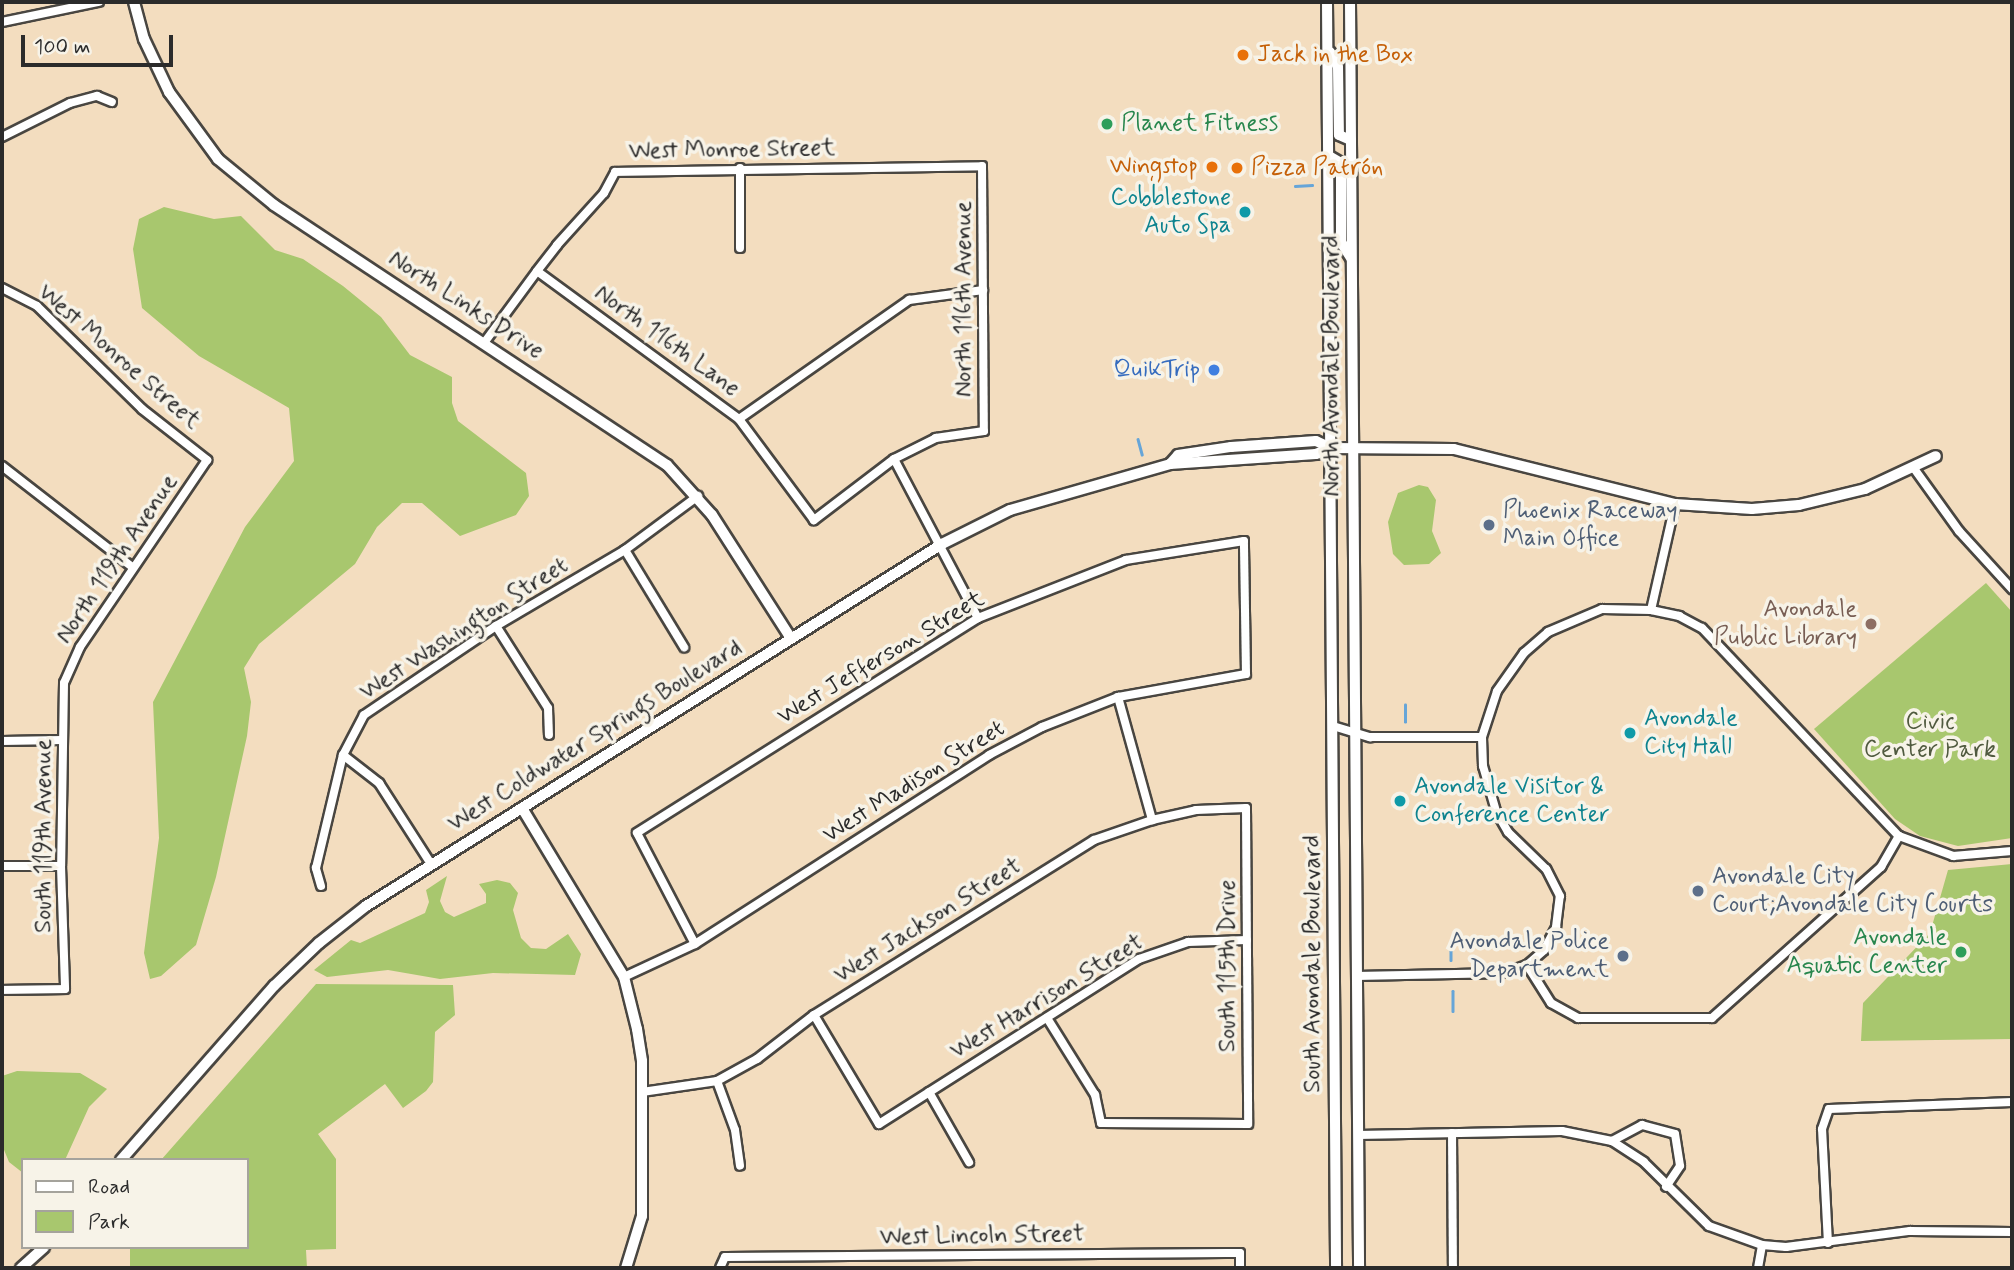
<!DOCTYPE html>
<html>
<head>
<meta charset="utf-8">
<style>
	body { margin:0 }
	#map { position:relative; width:2014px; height:1270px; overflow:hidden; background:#f3ddbf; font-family:Mynerve,sans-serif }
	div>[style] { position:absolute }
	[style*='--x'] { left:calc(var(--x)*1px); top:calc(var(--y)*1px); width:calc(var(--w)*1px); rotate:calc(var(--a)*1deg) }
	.green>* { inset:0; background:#a8c76e }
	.stream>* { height:2.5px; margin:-1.25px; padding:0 1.25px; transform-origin:1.25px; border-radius:1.25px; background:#66a5d8 }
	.roads { filter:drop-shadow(2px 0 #494641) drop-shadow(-2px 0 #494641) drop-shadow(0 2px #494641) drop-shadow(0 -2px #494641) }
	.minor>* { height:8px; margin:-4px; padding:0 4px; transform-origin:4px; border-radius:4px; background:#fff }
	.tertiary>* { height:10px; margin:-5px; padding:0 5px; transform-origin:5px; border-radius:5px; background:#fff }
	.secondary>* { height:10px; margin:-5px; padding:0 5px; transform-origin:5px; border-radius:5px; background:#fff }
	.dots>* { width:19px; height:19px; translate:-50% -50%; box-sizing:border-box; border:4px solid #f7f3e8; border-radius:50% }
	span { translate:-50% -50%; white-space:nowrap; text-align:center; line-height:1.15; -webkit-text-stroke:7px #f7f3e8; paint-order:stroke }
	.food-label { font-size:24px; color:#c56008 }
	.left { translate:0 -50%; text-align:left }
	.right { translate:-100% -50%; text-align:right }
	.leisure-label { font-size:24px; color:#27864d }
	.street-label { font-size:24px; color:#2b2b2b }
	.culture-label { font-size:24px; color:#0d838f }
	.shop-label { font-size:24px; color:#366cbe }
	.service-label { font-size:24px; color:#4e5e75 }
	.education-label { font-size:24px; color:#785e54 }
	.park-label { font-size:24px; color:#505a3f }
	.frame { position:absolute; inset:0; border:4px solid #2b2b2b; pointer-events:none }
	.legend { position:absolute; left:21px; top:1158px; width:228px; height:91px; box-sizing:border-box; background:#f7f3e8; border:2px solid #a5a39c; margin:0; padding:9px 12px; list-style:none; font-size:21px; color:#2b2b2b }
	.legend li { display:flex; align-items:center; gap:14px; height:35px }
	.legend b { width:35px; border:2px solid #a5a39c }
	.scale { position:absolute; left:21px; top:35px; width:152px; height:32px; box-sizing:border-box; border:4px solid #2b2b2b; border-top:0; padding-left:9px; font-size:21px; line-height:24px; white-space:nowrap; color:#2b2b2b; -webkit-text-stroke:5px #f7f3e8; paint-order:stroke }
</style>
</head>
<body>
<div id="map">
	<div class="green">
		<div style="clip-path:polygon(164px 207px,214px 219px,241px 216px,275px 250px,303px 259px,343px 286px,381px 317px,410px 355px,452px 377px,452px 403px,458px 421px,526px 473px,529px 496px,516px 515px,460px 536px,422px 503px,402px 503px,377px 527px,355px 564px,259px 644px,244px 668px,251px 702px,247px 736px,216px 877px,196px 945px,161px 976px,150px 979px,144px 953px,159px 838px,153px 702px,245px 527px,294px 461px,289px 408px,199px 356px,142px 308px,133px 249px,139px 219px)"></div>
		<div style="clip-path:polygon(1419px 485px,1428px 487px,1436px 500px,1432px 531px,1441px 553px,1429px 564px,1404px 565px,1393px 554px,1388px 522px,1398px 493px)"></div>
		<div style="clip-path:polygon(1986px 583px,2012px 612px,2012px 838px,1958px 846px,1920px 836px,1895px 819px,1814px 729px)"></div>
		<div style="clip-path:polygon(2012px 864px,2012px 1039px,1861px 1041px,1863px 1003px,1930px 933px,1948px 870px)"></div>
		<div style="clip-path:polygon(447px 876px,440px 901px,445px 912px,454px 917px,486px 903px,486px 894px,479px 884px,497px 880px,510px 883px,518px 893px,513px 910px,521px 938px,531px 948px,546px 949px,568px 934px,581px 954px,575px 975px,493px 973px,440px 979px,388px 970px,327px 977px,314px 970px,351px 940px,360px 943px,425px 913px,429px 902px,426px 890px)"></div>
		<div style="clip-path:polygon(316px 984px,453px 985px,455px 1015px,435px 1032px,433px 1082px,426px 1091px,403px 1108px,385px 1084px,318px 1134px,336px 1159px,336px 1249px,306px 1250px,307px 1268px,130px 1268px,130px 1247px,247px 1247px,247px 1160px,161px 1160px)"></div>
		<div style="clip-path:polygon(17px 1071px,80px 1073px,107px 1089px,89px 1107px,65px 1160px,23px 1160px,23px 1173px,9px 1162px,2px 1145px,2px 1076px)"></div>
	</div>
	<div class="stream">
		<div style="--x:1295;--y:186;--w:17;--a:-3"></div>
		<div style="--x:1138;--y:439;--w:16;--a:75"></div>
		<div style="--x:1405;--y:722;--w:17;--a:-90"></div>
		<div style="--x:1451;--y:946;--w:14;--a:90"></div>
		<div style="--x:1453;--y:991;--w:20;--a:90"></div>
	</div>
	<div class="roads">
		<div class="minor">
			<div style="--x:2;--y:22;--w:99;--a:-11.7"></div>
			<div style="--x:2;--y:137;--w:76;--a:-26.6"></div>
			<div style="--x:70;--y:103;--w:28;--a:-15"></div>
			<div style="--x:97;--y:96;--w:16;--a:22"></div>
			<div style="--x:740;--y:168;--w:80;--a:90"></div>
			<div style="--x:2;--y:288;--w:39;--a:27"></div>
			<div style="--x:37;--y:306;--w:147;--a:44.4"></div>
			<div style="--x:142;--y:409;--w:83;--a:38.1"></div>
			<div style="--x:207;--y:460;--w:226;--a:124.2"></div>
			<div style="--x:80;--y:647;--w:39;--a:114"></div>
			<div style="--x:64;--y:683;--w:183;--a:90.9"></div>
			<div style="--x:61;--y:866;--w:123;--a:88.1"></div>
			<div style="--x:65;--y:989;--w:63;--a:179.1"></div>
			<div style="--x:484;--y:343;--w:89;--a:-53.6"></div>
			<div style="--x:537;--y:271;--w:33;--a:-52"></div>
			<div style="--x:557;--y:245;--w:70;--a:-47.9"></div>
			<div style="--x:604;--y:193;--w:24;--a:-62"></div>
			<div style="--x:615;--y:172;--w:367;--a:-0.9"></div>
			<div style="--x:982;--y:166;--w:265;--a:89.6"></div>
			<div style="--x:984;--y:431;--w:49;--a:171.7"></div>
			<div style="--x:936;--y:438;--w:47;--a:153.4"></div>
			<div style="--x:894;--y:459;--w:101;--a:142.7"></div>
			<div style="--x:814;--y:520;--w:126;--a:-126.6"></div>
			<div style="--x:739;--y:419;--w:250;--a:-143.8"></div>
			<div style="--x:739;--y:419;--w:208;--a:-35"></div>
			<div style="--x:909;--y:300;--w:75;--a:-7.7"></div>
			<div style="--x:894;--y:459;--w:180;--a:62.2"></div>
			<div style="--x:2;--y:466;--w:165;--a:37.8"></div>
			<div style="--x:1913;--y:467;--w:79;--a:54.3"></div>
			<div style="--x:1959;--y:531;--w:79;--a:47.6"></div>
			<div style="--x:625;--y:550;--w:114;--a:58.7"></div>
			<div style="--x:1651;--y:610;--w:109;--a:-77.2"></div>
			<div style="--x:496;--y:626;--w:97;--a:57.6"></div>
			<div style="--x:548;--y:708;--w:27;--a:88"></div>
			<div style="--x:1118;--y:697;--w:128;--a:74.5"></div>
			<div style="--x:1333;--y:726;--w:39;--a:17"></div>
			<div style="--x:1370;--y:737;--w:112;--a:0"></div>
			<div style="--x:2;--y:741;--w:60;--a:-1"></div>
			<div style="--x:343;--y:755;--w:46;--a:37.9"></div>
			<div style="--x:379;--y:783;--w:96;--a:57.3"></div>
			<div style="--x:2;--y:866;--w:59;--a:0"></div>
			<div style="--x:321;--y:886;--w:19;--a:-106"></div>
			<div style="--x:316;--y:868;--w:116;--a:-76.6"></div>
			<div style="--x:343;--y:755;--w:45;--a:-62.3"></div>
			<div style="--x:364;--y:715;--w:159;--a:-34"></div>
			<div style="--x:496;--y:626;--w:150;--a:-30.5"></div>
			<div style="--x:625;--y:550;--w:91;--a:-36.5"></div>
			<div style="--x:1527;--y:965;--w:45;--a:57.7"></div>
			<div style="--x:1551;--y:1003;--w:31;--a:29"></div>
			<div style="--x:1578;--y:1018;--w:134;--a:0"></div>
			<div style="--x:1712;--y:1018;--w:227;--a:-41.8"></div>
			<div style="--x:1881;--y:867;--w:36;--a:-60"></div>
			<div style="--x:1356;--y:976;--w:149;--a:-1.2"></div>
			<div style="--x:1505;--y:973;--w:23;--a:-20"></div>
			<div style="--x:1527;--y:965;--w:23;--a:-41"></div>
			<div style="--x:1544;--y:950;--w:26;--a:-62"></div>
			<div style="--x:1556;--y:927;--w:31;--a:-83"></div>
			<div style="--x:1560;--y:896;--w:30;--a:-117"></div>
			<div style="--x:1546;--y:869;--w:53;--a:-135.8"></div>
			<div style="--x:1508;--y:832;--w:24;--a:-120"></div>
			<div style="--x:1496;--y:811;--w:47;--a:-106.1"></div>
			<div style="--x:1483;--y:766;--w:29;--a:-92"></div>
			<div style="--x:1482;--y:737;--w:48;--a:-71.9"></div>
			<div style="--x:1497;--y:691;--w:47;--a:-54.6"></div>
			<div style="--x:1524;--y:653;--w:32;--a:-41"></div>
			<div style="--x:1548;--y:632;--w:59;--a:-23.1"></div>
			<div style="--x:1602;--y:609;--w:49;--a:1.2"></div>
			<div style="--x:1651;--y:610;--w:29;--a:12"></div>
			<div style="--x:1679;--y:616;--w:26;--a:28"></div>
			<div style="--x:1702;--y:628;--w:286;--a:46.6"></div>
			<div style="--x:1899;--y:836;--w:58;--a:20.3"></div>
			<div style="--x:1953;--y:856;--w:59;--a:-4.8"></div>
			<div style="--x:624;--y:977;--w:78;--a:-24.9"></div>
			<div style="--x:695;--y:944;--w:350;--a:-32.7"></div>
			<div style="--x:989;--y:755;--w:60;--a:-27.8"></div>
			<div style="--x:1042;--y:727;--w:82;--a:-21.5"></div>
			<div style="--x:1118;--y:697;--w:130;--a:-10.2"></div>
			<div style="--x:1246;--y:674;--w:133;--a:-90.9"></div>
			<div style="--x:1244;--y:541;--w:120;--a:170.9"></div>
			<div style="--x:1126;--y:560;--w:159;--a:158.6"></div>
			<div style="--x:978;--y:618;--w:403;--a:147.8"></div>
			<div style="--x:637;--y:833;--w:125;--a:62.4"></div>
			<div style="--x:814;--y:1015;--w:127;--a:59.2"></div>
			<div style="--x:879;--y:1124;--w:308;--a:-32.4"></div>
			<div style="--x:1139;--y:959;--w:52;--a:-19.1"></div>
			<div style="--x:1188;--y:942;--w:59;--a:-1.9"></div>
			<div style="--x:717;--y:1081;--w:52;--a:69.8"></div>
			<div style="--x:735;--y:1130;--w:36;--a:82"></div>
			<div style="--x:642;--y:1092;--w:76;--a:-8.3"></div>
			<div style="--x:717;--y:1081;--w:46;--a:-28.8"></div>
			<div style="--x:757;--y:1059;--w:72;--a:-37.7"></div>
			<div style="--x:814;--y:1015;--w:330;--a:-32"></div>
			<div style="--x:1094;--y:840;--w:61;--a:-19"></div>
			<div style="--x:1152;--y:820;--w:45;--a:-12.8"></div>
			<div style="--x:1196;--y:810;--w:50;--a:-2.3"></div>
			<div style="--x:1246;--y:808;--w:316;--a:89.6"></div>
			<div style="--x:1248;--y:1124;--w:147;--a:-179.6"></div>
			<div style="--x:1101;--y:1123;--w:29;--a:-102"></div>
			<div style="--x:1095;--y:1095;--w:91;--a:-121.9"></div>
			<div style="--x:929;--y:1092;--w:81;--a:60.3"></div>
			<div style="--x:1452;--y:1133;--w:135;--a:89.6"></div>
			<div style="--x:1358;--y:1135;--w:204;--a:-1.1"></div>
			<div style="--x:1562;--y:1131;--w:51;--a:11.3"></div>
			<div style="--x:1612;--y:1141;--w:38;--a:33"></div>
			<div style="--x:1644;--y:1162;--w:91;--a:44.6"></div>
			<div style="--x:1709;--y:1226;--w:56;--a:19.7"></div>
			<div style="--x:1762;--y:1245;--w:24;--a:5"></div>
			<div style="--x:1786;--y:1247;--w:125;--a:-7.4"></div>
			<div style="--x:1910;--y:1231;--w:102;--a:0.6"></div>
			<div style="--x:1612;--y:1141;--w:34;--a:-28"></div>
			<div style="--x:1642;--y:1125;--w:34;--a:15"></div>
			<div style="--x:1675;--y:1134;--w:32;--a:81"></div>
			<div style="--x:1680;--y:1166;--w:25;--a:124"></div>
			<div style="--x:1828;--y:1243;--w:114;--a:-93"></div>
			<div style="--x:1822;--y:1129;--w:21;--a:-71"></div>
			<div style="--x:1829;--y:1109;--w:183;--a:-2.2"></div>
			<div style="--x:720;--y:1268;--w:12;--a:-66"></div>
			<div style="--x:725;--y:1257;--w:515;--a:-0.45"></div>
			<div style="--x:1240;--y:1253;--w:15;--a:90"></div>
			<div style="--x:1758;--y:1268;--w:23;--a:-80"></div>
		</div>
		<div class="tertiary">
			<div style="--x:134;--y:2;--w:38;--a:75"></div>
			<div style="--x:144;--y:39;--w:59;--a:64.7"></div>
			<div style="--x:169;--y:92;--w:83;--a:53.8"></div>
			<div style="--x:218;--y:159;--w:72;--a:39.4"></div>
			<div style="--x:274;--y:205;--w:471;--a:33.5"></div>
			<div style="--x:667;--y:465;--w:67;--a:48"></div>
			<div style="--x:712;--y:515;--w:145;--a:57.4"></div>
			<div style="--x:1170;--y:464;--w:12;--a:-48"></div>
			<div style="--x:1178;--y:455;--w:54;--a:-8.6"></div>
			<div style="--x:1231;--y:447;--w:85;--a:-4"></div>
			<div style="--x:1316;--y:441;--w:17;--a:25"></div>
			<div style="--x:522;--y:808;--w:197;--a:58.9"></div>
			<div style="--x:624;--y:977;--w:54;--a:76"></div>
			<div style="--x:637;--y:1029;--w:32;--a:81"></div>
			<div style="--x:642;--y:1061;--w:155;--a:90"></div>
			<div style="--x:642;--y:1216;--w:54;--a:107.1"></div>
			<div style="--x:121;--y:1160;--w:232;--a:-48.7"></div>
			<div style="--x:274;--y:986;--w:62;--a:-43.7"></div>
			<div style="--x:319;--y:943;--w:60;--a:-38.2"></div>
			<div style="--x:366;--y:906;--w:680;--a:-32.15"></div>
			<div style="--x:942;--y:544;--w:76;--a:-26.6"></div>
			<div style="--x:1010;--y:510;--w:166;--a:-16"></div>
			<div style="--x:1170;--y:464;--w:146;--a:-3.9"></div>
			<div style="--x:1316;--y:454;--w:16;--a:-22"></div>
			<div style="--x:1331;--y:448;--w:123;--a:0.5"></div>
			<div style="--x:1454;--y:449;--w:228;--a:14"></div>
			<div style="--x:1675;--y:504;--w:77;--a:3.7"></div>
			<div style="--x:1752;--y:509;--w:47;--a:-4.9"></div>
			<div style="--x:1799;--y:505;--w:68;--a:-13.6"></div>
			<div style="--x:1865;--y:489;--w:78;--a:-24.9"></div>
			<div style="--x:21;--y:1268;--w:31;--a:-42"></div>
		</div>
		<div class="secondary">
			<div style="--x:1327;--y:2;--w:1266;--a:89.59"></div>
			<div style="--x:1350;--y:2;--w:1266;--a:89.59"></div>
			<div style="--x:1330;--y:52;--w:17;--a:62"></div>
			<div style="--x:1338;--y:67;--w:68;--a:89.2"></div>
			<div style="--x:1339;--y:135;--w:13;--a:23"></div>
			<div style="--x:1329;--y:156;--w:14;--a:30"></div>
			<div style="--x:1341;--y:163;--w:79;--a:90"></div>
			<div style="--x:1341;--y:242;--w:19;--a:58"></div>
		</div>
	</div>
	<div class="dots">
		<div style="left:1243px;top:55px;background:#e8710a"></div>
		<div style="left:1107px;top:124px;background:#2e9e5b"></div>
		<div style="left:1212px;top:167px;background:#e8710a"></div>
		<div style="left:1237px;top:168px;background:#e8710a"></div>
		<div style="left:1245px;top:212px;background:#0f9aa8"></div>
		<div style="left:1214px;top:370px;background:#3f7fe0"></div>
		<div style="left:1489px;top:525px;background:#5c6f8a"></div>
		<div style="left:1871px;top:624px;background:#8d6e63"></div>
		<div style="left:1630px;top:733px;background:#0f9aa8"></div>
		<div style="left:1400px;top:801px;background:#0f9aa8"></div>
		<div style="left:1698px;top:891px;background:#5c6f8a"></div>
		<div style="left:1961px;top:952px;background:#2e9e5b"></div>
		<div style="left:1623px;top:956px;background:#5c6f8a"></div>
	</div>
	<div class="food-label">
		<span class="left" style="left:1257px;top:55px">Jack in the Box</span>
		<span class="right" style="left:1198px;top:167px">Wingstop</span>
		<span class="left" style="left:1251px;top:168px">Pizza Patrón</span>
	</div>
	<div class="leisure-label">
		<span class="left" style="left:1121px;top:124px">Planet Fitness</span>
		<span class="right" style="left:1947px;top:952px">Avondale<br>Aquatic Center</span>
	</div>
	<div class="street-label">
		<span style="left:732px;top:150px;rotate:-1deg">West Monroe Street</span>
		<span style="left:964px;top:299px;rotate:-90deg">North 116th Avenue</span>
		<span style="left:466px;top:305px;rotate:33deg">North Links Drive</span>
		<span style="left:667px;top:341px;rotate:36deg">North 116th Lane</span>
		<span style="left:119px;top:357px;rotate:41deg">West Monroe Street</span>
		<span style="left:1332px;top:366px;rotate:-90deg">North Avondale Boulevard</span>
		<span style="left:117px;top:559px;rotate:-56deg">North 119th Avenue</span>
		<span style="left:464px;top:629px;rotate:-33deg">West Washington Street</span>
		<span style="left:881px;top:658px;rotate:-31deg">West Jefferson Street</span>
		<span style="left:595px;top:736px;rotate:-32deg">West Coldwater Springs Boulevard</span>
		<span style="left:914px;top:782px;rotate:-32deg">West Madison Street</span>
		<span style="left:44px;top:836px;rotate:-90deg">South 119th Avenue</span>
		<span style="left:928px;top:921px;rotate:-32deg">West Jackson Street</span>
		<span style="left:1313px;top:964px;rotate:-90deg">South Avondale Boulevard</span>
		<span style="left:1228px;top:966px;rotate:-90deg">South 115th Drive</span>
		<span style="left:1047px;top:997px;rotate:-31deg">West Harrison Street</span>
		<span style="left:982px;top:1236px;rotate:-1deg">West Lincoln Street</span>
	</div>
	<div class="culture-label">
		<span class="right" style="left:1231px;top:212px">Cobblestone<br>Auto Spa</span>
		<span class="left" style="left:1644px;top:733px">Avondale<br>City Hall</span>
		<span class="left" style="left:1414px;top:801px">Avondale Visitor &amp;<br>Conference Center</span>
	</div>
	<div class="shop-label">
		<span class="right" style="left:1200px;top:370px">QuikTrip</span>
	</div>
	<div class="service-label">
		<span class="left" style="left:1503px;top:525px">Phoenix Raceway<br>Main Office</span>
		<span class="left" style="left:1712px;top:891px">Avondale City<br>Court;Avondale City Courts</span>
		<span class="right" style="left:1609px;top:956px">Avondale Police<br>Department</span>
	</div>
	<div class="education-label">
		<span class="right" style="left:1857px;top:624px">Avondale<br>Public Library</span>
	</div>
	<div class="park-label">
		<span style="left:1930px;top:736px">Civic<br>Center Park</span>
	</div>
	<div class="frame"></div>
	<ul class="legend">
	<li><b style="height:9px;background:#fff"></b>Road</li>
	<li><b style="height:19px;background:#a8c76e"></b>Park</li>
	</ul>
	<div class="scale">100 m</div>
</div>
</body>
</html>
